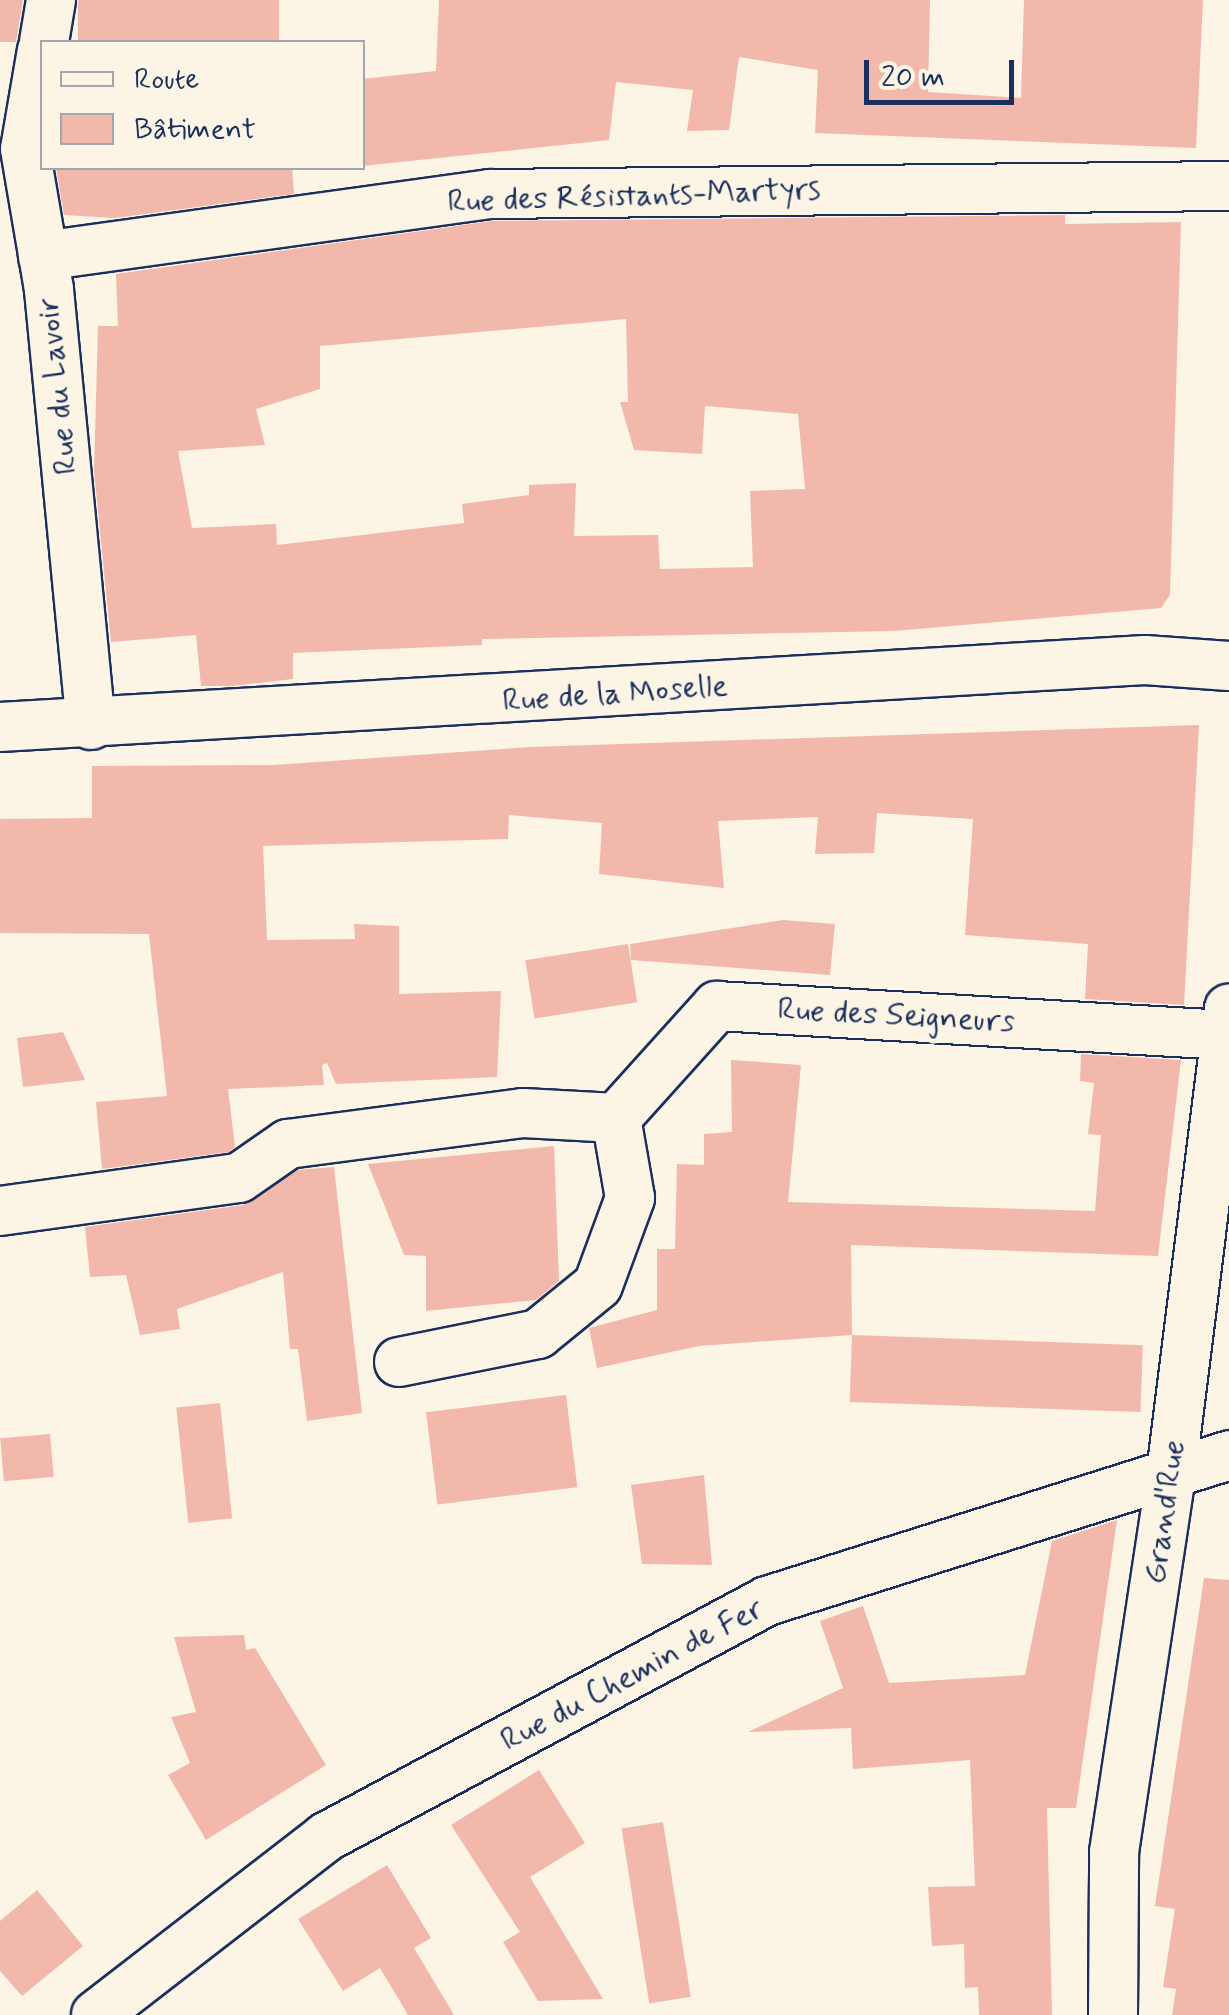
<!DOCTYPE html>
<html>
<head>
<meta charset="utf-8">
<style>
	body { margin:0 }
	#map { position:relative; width:1229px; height:2015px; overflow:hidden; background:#fcf5e5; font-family:Mynerve,sans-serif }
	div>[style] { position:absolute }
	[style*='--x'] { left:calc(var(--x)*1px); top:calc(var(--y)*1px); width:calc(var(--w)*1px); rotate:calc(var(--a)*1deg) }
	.building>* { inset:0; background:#f2b8ab; transform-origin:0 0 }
	.roads { filter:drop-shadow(2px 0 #1b2f5e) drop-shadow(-2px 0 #1b2f5e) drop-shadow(0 2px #1b2f5e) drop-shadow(0 -2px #1b2f5e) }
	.minor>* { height:48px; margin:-24px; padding:0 24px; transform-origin:24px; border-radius:24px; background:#fcf5e5 }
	span { translate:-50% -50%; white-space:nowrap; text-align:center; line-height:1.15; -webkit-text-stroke:10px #fcf5e5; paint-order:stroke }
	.street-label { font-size:32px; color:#1b2f5e }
	.legend { position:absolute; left:40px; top:40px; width:325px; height:130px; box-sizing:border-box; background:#fcf5e5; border:2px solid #a2a6af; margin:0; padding:12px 18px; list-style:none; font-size:30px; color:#1b2f5e }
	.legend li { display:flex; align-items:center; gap:20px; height:50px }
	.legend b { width:50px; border:2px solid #a2a6af }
	.scale { position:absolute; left:864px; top:60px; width:150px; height:45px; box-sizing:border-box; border:5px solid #1b2f5e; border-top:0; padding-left:12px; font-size:30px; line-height:35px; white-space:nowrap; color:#1b2f5e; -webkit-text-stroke:8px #fcf5e5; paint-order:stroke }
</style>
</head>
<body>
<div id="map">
	<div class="building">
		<div style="clip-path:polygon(0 0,23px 0,16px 42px,0 42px)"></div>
		<div style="left:78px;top:0;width:201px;height:42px"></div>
		<div style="clip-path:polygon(439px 0,930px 0,928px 92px,1021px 98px,1024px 0,1203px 0,1196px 148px,815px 133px,818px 70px,739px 57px,729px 130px,687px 131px,693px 90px,616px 82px,609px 140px,362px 166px,362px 79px,436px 71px)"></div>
		<div style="clip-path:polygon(56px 168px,292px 168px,294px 194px,115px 218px,64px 215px)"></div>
		<div style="clip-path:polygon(evenodd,1065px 215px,1065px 224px,1181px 222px,1170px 595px,1161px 608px,894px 631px,482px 639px,482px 645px,293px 653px,293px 679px,232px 686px,201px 686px,196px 635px,111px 642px,94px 471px,98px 326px,118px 326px,116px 274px,492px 221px,1065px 215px,626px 319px,628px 402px,620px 402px,634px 450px,702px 454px,705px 406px,798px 414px,805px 489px,750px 491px,753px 567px,660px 569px,658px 535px,574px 536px,576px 483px,529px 485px,529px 495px,462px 504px,464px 523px,277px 545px,276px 524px,192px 528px,178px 451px,265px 445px,256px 409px,320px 389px,320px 346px,626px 319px)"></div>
		<div style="clip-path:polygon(1199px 725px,1184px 1005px,1085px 999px,1088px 944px,965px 935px,973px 819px,877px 813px,874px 853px,815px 854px,818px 817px,718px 821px,724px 888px,599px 874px,602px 823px,509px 815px,508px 839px,263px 846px,267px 940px,355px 939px,354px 924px,399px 926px,399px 994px,501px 991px,497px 1077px,336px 1084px,327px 1063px,322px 1065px,324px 1085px,228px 1089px,235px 1147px,229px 1152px,102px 1169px,96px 1102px,167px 1096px,149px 934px,0 933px,0 819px,92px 818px,92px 766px,274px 765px,531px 747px)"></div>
		<div style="clip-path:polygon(783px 920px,835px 924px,830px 975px,631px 960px,630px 944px)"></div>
		<div style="left:628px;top:944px;width:59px;height:104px;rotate:81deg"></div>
		<div style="clip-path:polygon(63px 1032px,85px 1080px,23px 1087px,17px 1038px)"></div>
		<div style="clip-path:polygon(1081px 1054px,1181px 1060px,1158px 1256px,851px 1245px,852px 1335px,699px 1346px,597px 1368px,589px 1328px,657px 1310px,657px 1249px,675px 1249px,677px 1164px,704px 1165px,704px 1134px,732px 1132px,731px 1060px,801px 1065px,788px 1202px,1095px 1211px,1101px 1135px,1088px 1134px,1094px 1083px,1080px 1081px)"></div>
		<div style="clip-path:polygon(554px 1146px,559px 1281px,536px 1300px,426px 1311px,426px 1256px,404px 1255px,368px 1164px)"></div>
		<div style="clip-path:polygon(334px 1167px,362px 1413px,307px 1421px,298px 1349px,290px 1349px,283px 1272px,177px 1309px,180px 1329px,140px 1335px,126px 1275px,90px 1277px,85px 1227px,243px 1205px,298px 1170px)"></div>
		<div style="left:852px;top:1335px;width:291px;height:67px;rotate:2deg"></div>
		<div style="left:566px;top:1395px;width:93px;height:141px;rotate:83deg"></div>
		<div style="left:220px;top:1403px;width:116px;height:44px;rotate:84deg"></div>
		<div style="left:50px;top:1434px;width:43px;height:50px;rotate:85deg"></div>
		<div style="clip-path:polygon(704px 1475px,712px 1565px,642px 1564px,631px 1485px)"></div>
		<div style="clip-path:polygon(1117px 1520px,1076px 1808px,1047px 1808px,1052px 2015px,979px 2015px,978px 1987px,965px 1988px,964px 1944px,932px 1946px,928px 1887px,975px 1886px,970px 1760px,853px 1769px,851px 1728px,748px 1732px,843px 1688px,820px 1621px,863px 1606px,889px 1683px,1025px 1675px,1052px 1541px)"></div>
		<div style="clip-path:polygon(1204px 1578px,1229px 1580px,1229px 2015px,1172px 2015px,1176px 1989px,1163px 1987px,1175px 1909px,1155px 1906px)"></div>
		<div style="clip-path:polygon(244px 1635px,246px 1650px,255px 1648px,326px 1765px,206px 1840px,168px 1775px,190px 1763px,171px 1717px,196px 1712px,174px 1637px)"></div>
		<div style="clip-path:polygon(539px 1770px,585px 1843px,530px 1877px,603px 1999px,538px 2001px,503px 1942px,520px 1932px,451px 1825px)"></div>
		<div style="left:663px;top:1822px;width:177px;height:42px;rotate:81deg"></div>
		<div style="clip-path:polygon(387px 1865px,431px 1938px,414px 1948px,454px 2015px,408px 2015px,380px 1968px,343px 1991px,298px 1919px)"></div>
		<div style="clip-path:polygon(37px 1890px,83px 1946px,22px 1996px,0 1971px,0 1921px)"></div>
	</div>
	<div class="roads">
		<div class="minor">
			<div style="--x:44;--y:42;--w:43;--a:-80.5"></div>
			<div style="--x:42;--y:50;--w:100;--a:99.7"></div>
			<div style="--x:25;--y:149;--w:143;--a:80.3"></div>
			<div style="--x:49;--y:290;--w:437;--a:84.5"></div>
			<div style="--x:43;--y:256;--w:451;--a:-7.9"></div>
			<div style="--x:490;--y:194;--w:739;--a:-0.62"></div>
			<div style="--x:0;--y:727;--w:1147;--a:-3.35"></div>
			<div style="--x:1145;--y:660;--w:84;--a:4.1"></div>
			<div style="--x:0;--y:1211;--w:241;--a:-7.9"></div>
			<div style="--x:239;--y:1178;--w:60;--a:-34.8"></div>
			<div style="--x:288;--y:1144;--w:237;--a:-7.5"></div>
			<div style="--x:523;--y:1113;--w:93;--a:3.1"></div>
			<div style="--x:616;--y:1118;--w:151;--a:-48"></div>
			<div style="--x:717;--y:1006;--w:510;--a:3.26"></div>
			<div style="--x:399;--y:1362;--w:142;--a:-11.4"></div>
			<div style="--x:538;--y:1334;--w:77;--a:-39.2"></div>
			<div style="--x:598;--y:1285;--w:93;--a:-69.8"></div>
			<div style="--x:630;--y:1198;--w:81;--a:-99.9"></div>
			<div style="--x:96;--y:2015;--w:291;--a:-37.7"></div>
			<div style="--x:326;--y:1837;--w:500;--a:-28.15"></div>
			<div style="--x:767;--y:1601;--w:485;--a:-17.5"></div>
			<div style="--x:1113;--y:2015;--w:163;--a:-89.6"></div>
			<div style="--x:1114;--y:1852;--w:382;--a:-81.4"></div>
			<div style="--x:1171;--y:1474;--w:469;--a:-82.9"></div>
		</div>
	</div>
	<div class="street-label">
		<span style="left:634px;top:196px;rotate:-2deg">Rue des Résistants-Martyrs</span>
		<span style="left:58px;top:386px;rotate:-96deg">Rue du Lavoir</span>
		<span style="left:615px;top:694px;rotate:-4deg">Rue de la Moselle</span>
		<span style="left:896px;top:1016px;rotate:3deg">Rue des Seigneurs</span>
		<span style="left:1165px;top:1512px;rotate:-82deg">Grand'Rue</span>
		<span style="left:632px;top:1675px;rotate:-28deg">Rue du Chemin de Fer</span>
	</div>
	<ul class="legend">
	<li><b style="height:12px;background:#fcf5e5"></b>Route</li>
	<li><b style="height:28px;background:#f2b8ab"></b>Bâtiment</li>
	</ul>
	<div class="scale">20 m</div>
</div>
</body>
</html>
